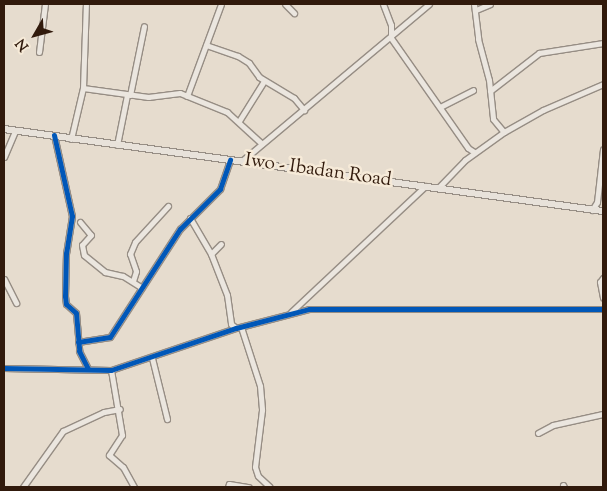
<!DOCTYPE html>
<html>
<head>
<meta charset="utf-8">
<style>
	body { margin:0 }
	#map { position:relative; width:607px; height:491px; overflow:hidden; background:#e6dcce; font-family:"Sorts Mill Goudy",serif }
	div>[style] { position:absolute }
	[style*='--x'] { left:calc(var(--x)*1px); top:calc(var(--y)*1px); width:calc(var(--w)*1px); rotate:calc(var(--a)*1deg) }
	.roads { filter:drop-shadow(1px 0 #968d84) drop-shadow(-1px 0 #968d84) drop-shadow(0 1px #968d84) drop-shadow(0 -1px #968d84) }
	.minor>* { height:5px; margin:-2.5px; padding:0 2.5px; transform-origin:2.5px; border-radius:2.5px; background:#ebe6df }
	.major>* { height:6px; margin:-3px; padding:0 3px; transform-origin:3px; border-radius:3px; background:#e8e2da }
	.cycleway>* { height:5px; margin:-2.5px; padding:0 2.5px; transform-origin:2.5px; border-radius:2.5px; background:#0057b8 }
	span { translate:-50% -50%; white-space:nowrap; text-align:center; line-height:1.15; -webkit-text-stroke:5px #f6ead8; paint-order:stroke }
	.street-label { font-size:19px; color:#311a0c }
	.frame { position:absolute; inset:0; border:5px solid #311a0c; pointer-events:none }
	.north { position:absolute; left:10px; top:10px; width:50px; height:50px; -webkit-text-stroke:4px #f6ead8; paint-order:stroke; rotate:232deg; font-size:14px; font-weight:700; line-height:20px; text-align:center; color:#311a0c }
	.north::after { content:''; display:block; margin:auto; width:18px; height:22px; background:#311a0c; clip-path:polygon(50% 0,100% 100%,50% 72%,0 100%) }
</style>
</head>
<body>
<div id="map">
	<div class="roads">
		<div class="minor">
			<div style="--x:285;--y:4;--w:13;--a:45"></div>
			<div style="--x:383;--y:4;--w:22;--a:69"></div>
			<div style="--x:391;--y:25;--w:13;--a:90"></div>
			<div style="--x:391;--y:38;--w:134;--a:55"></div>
			<div style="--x:468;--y:148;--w:7;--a:34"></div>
			<div style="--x:474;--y:4;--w:35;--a:83"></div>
			<div style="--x:478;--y:39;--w:42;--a:75"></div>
			<div style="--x:489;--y:80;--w:39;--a:84"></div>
			<div style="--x:493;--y:119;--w:17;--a:50"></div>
			<div style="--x:476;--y:10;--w:15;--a:-23"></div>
			<div style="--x:206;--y:45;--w:34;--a:19"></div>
			<div style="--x:238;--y:56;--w:13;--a:32"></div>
			<div style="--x:249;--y:63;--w:17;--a:54"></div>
			<div style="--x:259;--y:77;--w:41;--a:31"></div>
			<div style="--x:294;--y:98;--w:16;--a:50"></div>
			<div style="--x:39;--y:52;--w:48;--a:-82.9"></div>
			<div style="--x:83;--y:88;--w:66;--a:7.9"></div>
			<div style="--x:148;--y:97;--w:32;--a:-7"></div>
			<div style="--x:180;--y:93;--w:51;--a:22"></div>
			<div style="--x:227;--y:112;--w:47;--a:42.4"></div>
			<div style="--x:490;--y:91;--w:62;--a:-37.8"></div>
			<div style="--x:539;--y:53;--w:65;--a:-8.9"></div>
			<div style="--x:130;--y:95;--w:70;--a:-78.5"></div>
			<div style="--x:187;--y:96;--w:98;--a:-69.7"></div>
			<div style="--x:440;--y:107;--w:37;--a:-27"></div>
			<div style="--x:239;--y:121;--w:47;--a:-58"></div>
			<div style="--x:54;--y:135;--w:83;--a:77.5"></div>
			<div style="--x:72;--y:216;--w:37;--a:99"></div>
			<div style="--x:66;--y:253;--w:43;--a:91.3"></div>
			<div style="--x:65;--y:296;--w:8;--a:83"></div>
			<div style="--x:66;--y:304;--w:13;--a:42"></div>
			<div style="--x:76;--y:313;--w:38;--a:85"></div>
			<div style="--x:79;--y:351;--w:20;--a:63"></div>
			<div style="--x:71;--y:139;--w:52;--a:-76.8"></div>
			<div style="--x:83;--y:88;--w:84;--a:-88"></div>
			<div style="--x:117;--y:145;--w:51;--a:-78.7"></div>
			<div style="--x:4;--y:157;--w:28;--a:-67"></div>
			<div style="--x:243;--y:160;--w:243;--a:-40"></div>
			<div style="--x:439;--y:187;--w:37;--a:-46"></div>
			<div style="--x:465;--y:160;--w:48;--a:-35.7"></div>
			<div style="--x:504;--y:132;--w:45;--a:-29.4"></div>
			<div style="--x:543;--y:110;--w:65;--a:-23.4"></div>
			<div style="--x:592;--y:210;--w:9;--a:-58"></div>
			<div style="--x:597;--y:202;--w:53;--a:-83.5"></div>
			<div style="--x:190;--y:218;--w:42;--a:59.7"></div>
			<div style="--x:211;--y:254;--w:44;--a:68.7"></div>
			<div style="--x:227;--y:295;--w:29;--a:82"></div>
			<div style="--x:231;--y:324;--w:6;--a:39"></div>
			<div style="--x:80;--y:222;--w:17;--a:50"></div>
			<div style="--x:91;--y:235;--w:13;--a:132"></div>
			<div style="--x:82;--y:245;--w:10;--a:79"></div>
			<div style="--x:84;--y:255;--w:27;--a:39"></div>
			<div style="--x:105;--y:272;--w:18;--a:13"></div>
			<div style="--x:123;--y:276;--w:22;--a:32"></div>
			<div style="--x:211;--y:254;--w:14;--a:-45"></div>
			<div style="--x:603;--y:278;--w:5;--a:127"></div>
			<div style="--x:600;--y:282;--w:16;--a:79"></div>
			<div style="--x:4;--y:279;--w:27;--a:63"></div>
			<div style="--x:133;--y:281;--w:10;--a:-73"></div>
			<div style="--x:136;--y:271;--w:18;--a:-109"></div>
			<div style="--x:130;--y:254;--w:13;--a:-67"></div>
			<div style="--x:135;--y:242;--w:49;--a:-47.5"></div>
			<div style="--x:291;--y:312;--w:184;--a:-43.2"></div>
			<div style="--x:241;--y:327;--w:62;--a:72.1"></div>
			<div style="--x:260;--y:386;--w:24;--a:85"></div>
			<div style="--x:262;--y:410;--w:57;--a:97"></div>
			<div style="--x:255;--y:467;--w:9;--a:72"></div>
			<div style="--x:258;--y:476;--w:16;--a:43"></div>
			<div style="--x:78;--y:342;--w:32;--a:-9"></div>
			<div style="--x:110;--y:337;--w:129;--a:-57.1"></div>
			<div style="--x:180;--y:229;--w:57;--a:-45"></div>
			<div style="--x:220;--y:189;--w:31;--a:-71"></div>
			<div style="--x:152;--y:358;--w:63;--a:76.2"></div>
			<div style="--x:4;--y:368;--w:107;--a:1.1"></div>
			<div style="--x:111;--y:370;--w:132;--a:-18.6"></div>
			<div style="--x:236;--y:328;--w:75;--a:-14.6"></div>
			<div style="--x:309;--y:309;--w:294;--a:0"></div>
			<div style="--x:111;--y:370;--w:66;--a:80.4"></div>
			<div style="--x:122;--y:435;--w:24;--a:123"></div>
			<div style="--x:109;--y:455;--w:18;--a:41"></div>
			<div style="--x:123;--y:467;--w:23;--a:61"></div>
			<div style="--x:538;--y:433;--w:17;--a:-28"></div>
			<div style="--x:553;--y:425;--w:51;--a:-12.4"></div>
			<div style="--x:563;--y:485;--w:2;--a:63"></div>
			<div style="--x:23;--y:487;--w:69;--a:-54.5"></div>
			<div style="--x:63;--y:431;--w:45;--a:-24.9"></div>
			<div style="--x:104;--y:412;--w:16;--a:-11"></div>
			<div style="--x:228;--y:487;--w:3;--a:-72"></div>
			<div style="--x:229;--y:484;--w:20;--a:9"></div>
		</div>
		<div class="major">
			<div style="--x:4;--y:129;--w:605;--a:7.8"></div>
		</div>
	</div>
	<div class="cycleway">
		<div style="--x:54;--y:135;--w:83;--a:77.5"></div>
		<div style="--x:72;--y:216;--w:37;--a:99"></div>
		<div style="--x:66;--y:253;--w:43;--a:91.3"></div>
		<div style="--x:65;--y:296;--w:8;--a:83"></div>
		<div style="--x:66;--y:304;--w:13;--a:42"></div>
		<div style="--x:76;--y:313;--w:38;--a:85"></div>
		<div style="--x:79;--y:351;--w:20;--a:63"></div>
		<div style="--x:78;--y:342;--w:32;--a:-9"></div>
		<div style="--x:110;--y:337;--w:129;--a:-57.1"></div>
		<div style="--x:180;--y:229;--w:57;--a:-45"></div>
		<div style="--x:220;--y:189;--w:31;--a:-71"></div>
		<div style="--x:4;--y:368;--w:107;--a:1.1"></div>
		<div style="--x:111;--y:370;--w:132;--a:-18.6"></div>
		<div style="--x:236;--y:328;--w:75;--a:-14.6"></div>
		<div style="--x:309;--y:309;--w:294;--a:0"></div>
	</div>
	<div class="street-label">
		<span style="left:318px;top:171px;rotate:8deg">Iwo - Ibadan Road</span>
	</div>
	<div class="frame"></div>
	<div class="north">N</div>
</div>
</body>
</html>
